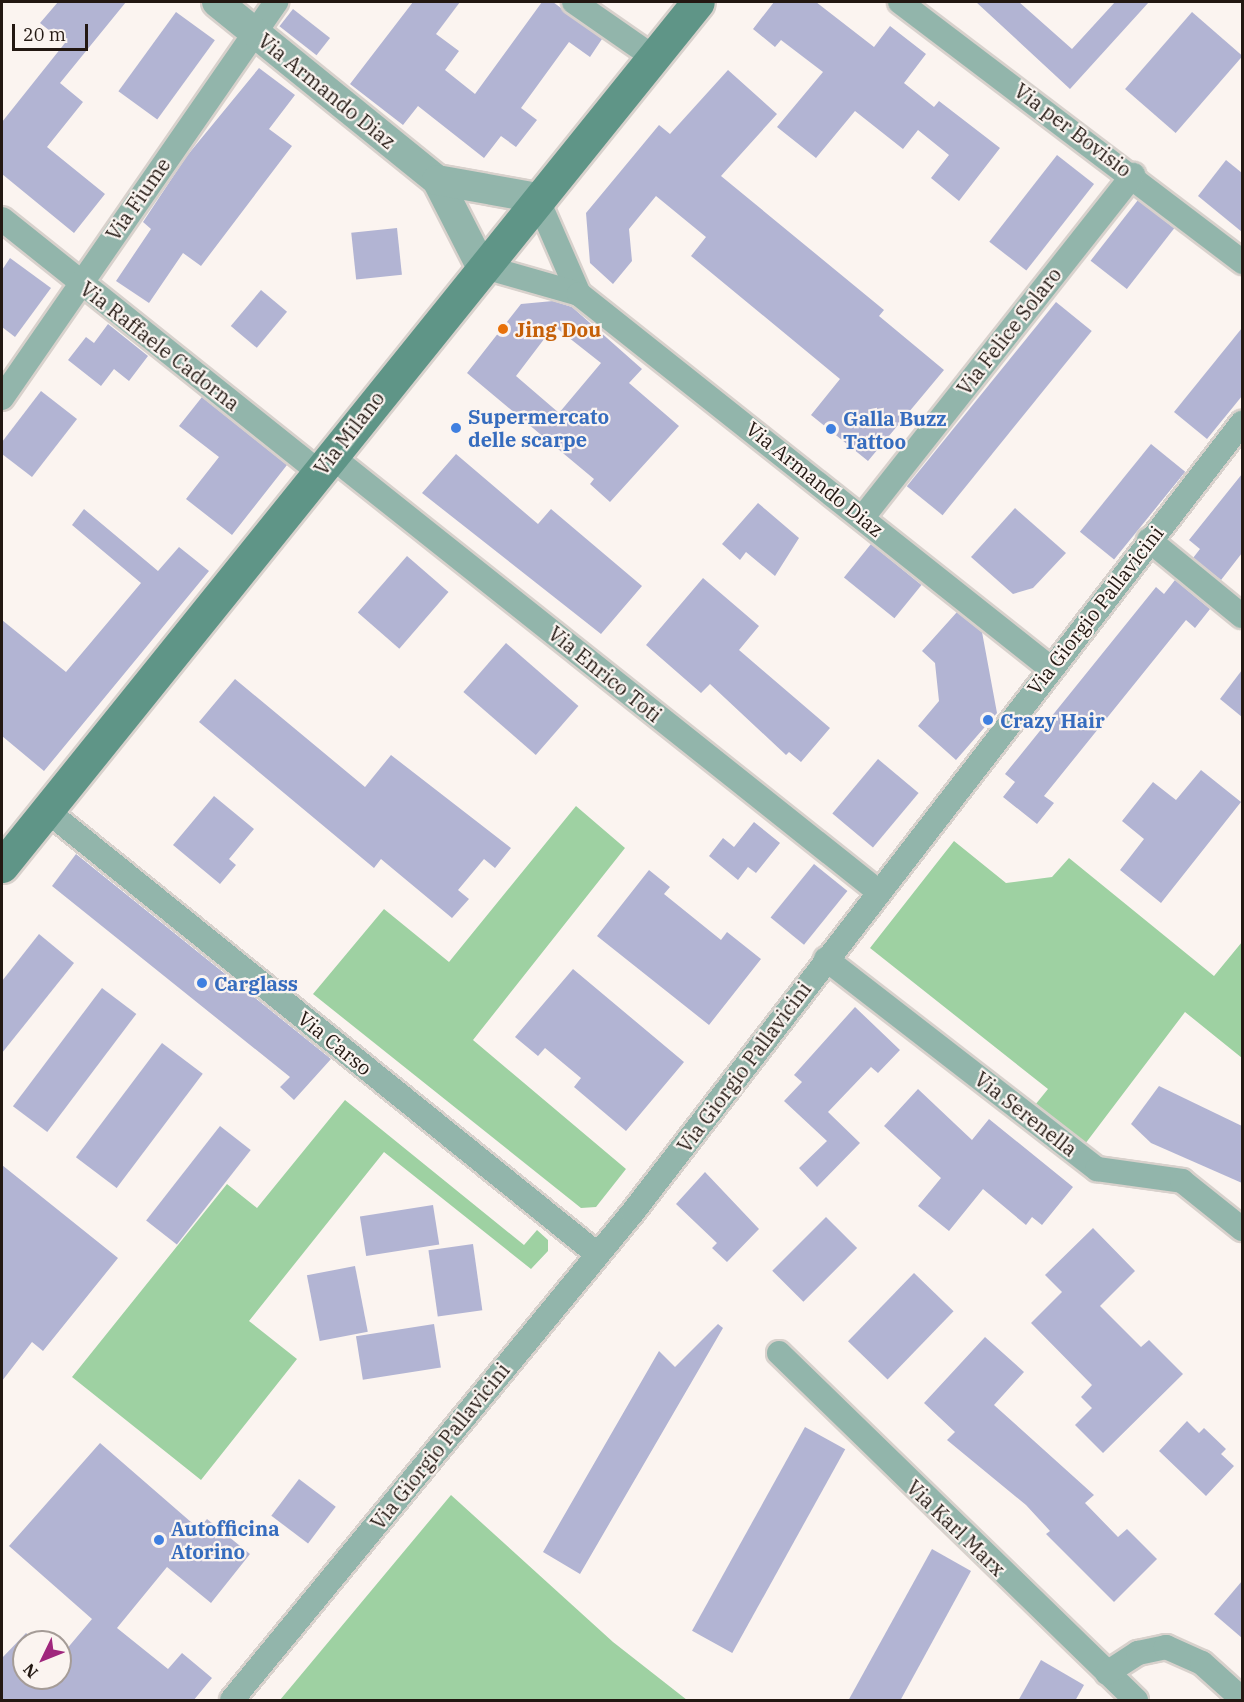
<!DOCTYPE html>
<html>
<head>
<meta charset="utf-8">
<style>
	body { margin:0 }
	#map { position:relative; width:1244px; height:1702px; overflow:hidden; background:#fbf4f0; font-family:"IBM Plex Serif",serif }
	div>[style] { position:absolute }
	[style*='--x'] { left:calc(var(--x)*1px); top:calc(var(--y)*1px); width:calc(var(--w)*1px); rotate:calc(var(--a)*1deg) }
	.green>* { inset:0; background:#9ed1a2 }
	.building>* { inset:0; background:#b2b4d3; transform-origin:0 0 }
	.roads { filter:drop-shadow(2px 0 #d8d1cc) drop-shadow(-2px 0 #d8d1cc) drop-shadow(0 2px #d8d1cc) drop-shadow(0 -2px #d8d1cc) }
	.minor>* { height:24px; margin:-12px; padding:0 12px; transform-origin:12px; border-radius:12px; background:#92b5ab }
	.tertiary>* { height:30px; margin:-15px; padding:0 15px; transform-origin:15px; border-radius:15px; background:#92b5ab }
	.secondary>* { height:33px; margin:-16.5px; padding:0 16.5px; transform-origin:16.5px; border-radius:16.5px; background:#5f9587 }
	.dots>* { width:16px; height:16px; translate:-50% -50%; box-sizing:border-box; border:3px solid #fbf4f0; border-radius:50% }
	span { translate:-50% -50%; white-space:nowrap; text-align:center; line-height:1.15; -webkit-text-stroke:4.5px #fbf4f0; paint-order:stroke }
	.street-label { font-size:20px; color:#231812 }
	.food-label { font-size:20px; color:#c56008; font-weight:700 }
	.left { translate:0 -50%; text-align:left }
	.shop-label { font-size:20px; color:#366cbe; font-weight:700 }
	.frame { position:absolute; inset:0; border:3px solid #231812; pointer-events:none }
	.north { position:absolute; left:12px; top:1630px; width:60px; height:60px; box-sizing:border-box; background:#fbf4f0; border:2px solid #a59c97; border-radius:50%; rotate:227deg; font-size:16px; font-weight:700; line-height:24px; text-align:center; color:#231812 }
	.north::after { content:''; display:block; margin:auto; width:21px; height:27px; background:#a0277d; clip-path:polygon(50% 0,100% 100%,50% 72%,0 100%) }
	.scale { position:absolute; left:12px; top:24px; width:76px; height:27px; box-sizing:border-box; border:3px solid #231812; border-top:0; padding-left:8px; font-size:18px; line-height:21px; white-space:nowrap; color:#231812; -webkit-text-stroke:4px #fbf4f0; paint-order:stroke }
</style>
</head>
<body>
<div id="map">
	<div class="green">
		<div style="clip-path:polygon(576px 806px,625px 848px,473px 1040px,626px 1169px,596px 1207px,581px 1208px,313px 994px,384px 909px,449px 962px)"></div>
		<div style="clip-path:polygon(954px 841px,1006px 883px,1052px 877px,1069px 858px,1214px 976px,1242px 942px,1242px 1058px,1185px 1012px,1085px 1144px,1035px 1105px,1048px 1089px,870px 948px)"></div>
		<div style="clip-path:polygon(345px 1100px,524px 1245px,537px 1230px,548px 1240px,548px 1251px,531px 1269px,384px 1152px,249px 1321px,297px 1359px,201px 1480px,72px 1377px,227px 1184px,257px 1208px)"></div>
		<div style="clip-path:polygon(451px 1495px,613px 1642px,687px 1700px,280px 1700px)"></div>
	</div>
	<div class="building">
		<div style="clip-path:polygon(58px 2px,126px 2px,60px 83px,83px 102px,47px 147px,105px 194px,74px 233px,2px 174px,2px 122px,65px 43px,40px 23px)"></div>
		<div style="clip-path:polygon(413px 2px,460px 2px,436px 34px,459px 51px,445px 70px,475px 94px,542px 2px,553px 2px,602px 39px,590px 57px,569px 42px,521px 108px,537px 120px,516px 147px,501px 136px,484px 158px,418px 106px,403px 125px,350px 84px)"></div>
		<div style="clip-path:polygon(774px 2px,816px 2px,874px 47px,890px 26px,926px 54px,904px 83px,934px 107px,939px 101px,1000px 148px,959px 201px,931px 178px,949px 155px,918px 130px,903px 149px,855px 111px,816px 158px,777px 127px,823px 72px,781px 40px,775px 47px,753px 29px)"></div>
		<div style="clip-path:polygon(976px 2px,1019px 2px,1072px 49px,1115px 2px,1149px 2px,1070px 89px)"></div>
		<div style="left:293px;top:9px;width:47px;height:22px;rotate:38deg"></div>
		<div style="left:176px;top:12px;width:48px;height:98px;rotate:36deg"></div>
		<div style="left:1192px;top:12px;width:67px;height:102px;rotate:41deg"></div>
		<div style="clip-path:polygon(259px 68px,295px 95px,269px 129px,292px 146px,201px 266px,183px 253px,149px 303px,116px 281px,151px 229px,143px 222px,186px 157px)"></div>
		<div style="clip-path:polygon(728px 70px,777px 114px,721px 176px,884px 310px,879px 316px,944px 370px,868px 461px,811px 415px,840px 379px,691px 256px,706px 237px,656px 196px,629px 229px,632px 261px,613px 284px,590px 263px,586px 213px,659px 125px,670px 134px)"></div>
		<div style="left:1057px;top:155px;width:47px;height:110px;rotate:38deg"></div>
		<div style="clip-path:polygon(1226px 160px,1242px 173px,1242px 232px,1198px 196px)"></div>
		<div style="left:1138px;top:200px;width:46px;height:77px;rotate:38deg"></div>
		<div style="left:397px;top:228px;width:47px;height:46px;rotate:84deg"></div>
		<div style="clip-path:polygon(10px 258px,51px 288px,15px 337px,2px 327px,2px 270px)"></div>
		<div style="left:261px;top:290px;width:34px;height:47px;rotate:40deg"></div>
		<div style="clip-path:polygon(evenodd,553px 301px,572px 307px,642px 369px,629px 383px,679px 426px,610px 502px,590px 484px,594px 479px,467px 373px,521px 304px,553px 301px,554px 326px,601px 363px,559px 413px,516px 376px,554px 326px)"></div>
		<div style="left:1056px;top:302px;width:46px;height:237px;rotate:39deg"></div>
		<div style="clip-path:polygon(108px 324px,148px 356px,129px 381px,114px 369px,101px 386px,68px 360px,86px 337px,94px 343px)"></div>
		<div style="clip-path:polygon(1242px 328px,1242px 396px,1207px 439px,1174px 412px)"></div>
		<div style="clip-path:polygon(41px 391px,77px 419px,32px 477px,2px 454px,2px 442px)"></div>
		<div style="clip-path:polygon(202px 397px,287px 465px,232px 535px,186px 499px,219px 457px,179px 426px)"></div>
		<div style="left:1151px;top:444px;width:44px;height:113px;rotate:39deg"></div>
		<div style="clip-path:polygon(456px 454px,538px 524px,551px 509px,642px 586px,601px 634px,422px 493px)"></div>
		<div style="clip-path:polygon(1242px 474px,1242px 553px,1221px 580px,1193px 558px,1200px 549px,1189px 540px)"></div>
		<div style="clip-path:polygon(758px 503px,799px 538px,775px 576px,746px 552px,740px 560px,722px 544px)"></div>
		<div style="clip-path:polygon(1015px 508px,1066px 553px,1033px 588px,1013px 594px,971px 557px)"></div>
		<div style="clip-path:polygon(84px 509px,158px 571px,179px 547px,209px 571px,44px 771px,2px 736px,2px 620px,66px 672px,141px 583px,72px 525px)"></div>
		<div style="left:871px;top:544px;width:65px;height:43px;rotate:39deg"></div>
		<div style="left:407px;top:556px;width:55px;height:75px;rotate:41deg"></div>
		<div style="clip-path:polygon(703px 578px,759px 626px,739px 650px,830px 728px,801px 762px,789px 752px,786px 755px,710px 684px,701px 693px,646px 645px)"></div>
		<div style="clip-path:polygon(1175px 580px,1210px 609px,1195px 628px,1186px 620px,1044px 796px,1054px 803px,1037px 824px,1003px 797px,1015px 782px,1005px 774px,1156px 587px,1164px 594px)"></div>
		<div style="clip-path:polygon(957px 612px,982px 632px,997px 713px,956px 760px,918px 726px,939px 701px,935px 663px,922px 651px)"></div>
		<div style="left:506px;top:643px;width:96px;height:65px;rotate:41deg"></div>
		<div style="clip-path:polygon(1242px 670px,1242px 717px,1220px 699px)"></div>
		<div style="clip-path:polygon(235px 679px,365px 787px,391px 755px,511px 848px,495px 868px,484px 859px,458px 890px,469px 899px,452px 918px,381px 859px,374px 868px,199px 722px)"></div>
		<div style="left:878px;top:759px;width:53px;height:71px;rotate:40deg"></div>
		<div style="clip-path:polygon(1201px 770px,1241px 802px,1161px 903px,1120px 870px,1144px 839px,1122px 821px,1153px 782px,1176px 800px)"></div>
		<div style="clip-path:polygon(214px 796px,254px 829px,229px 859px,236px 865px,220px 884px,173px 845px)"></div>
		<div style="clip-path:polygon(754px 822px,780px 843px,756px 873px,748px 867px,738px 880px,709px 856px,723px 838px,734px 847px)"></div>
		<div style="clip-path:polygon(76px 854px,331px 1059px,294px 1100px,280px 1087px,290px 1077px,52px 886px)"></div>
		<div style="left:814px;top:864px;width:43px;height:69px;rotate:39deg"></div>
		<div style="clip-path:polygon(649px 870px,670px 887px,664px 894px,721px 940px,727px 932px,761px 959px,709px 1025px,597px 936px)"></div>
		<div style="clip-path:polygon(39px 934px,74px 963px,2px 1053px,2px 981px)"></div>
		<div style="clip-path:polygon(573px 969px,684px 1062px,626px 1131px,574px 1087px,581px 1078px,545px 1048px,538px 1056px,515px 1037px)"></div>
		<div style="left:102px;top:988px;width:43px;height:148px;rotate:37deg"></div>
		<div style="clip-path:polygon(855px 1007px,900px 1050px,878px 1073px,871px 1067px,828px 1112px,860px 1143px,817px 1187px,799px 1168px,827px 1141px,784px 1101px,802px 1082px,794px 1075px)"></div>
		<div style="left:162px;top:1043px;width:51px;height:143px;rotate:37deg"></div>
		<div style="clip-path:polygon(1159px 1086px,1242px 1126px,1242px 1183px,1151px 1143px,1131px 1124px)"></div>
		<div style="clip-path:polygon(918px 1089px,972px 1140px,989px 1119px,1073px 1187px,1042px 1225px,1032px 1217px,1026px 1225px,983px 1189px,949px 1231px,918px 1206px,941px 1178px,884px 1126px)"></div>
		<div style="left:220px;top:1126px;width:39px;height:120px;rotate:38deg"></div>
		<div style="clip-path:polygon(2px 1165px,118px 1258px,43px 1351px,32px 1342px,2px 1381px)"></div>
		<div style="clip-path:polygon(705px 1172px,759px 1229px,727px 1262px,712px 1248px,717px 1243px,676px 1204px)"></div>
		<div style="left:433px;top:1205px;width:40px;height:74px;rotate:81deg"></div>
		<div style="left:826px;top:1217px;width:44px;height:76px;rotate:45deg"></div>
		<div style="clip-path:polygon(1093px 1228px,1135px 1271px,1100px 1306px,1141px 1347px,1149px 1340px,1183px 1374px,1103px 1453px,1075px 1425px,1092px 1408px,1081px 1397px,1092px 1385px,1031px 1323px,1062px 1292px,1045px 1275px)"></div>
		<div style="left:473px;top:1244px;width:67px;height:45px;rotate:82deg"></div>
		<div style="left:355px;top:1266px;width:67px;height:49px;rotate:79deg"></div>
		<div style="left:914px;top:1273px;width:55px;height:95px;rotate:44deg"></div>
		<div style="left:434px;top:1324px;width:44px;height:79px;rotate:81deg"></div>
		<div style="clip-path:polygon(718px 1324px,723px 1328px,580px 1574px,543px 1552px,659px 1351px,675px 1367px)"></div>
		<div style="clip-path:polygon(985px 1337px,1024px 1372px,994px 1405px,1094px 1495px,1085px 1503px,1118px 1537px,1127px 1529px,1157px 1559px,1114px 1602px,1046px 1534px,1050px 1531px,1026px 1505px,947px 1440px,955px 1432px,924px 1403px)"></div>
		<div style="clip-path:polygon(1187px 1421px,1199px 1433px,1204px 1428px,1226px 1449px,1221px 1454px,1234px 1466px,1206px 1496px,1159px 1451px)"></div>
		<div style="left:805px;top:1427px;width:46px;height:233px;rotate:29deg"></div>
		<div style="clip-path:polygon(100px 1443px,199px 1529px,207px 1519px,250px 1554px,211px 1603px,167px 1567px,117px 1628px,168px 1669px,182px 1653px,212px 1678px,193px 1701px,2px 1701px,2px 1658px,26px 1633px,36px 1642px,24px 1642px,24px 1678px,60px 1678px,60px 1657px,92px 1619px,9px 1546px)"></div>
		<div style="left:299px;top:1479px;width:46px;height:46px;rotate:37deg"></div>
		<div style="clip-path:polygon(932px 1549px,971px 1571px,900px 1701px,848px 1701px)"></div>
		<div style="clip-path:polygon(1242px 1581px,1242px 1638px,1214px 1614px)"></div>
		<div style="clip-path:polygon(1041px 1660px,1084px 1685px,1075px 1701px,1018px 1701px)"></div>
	</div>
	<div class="roads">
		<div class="minor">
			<div style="--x:574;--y:2;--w:96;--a:34.8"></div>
			<div style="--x:900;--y:2;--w:430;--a:37.2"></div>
			<div style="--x:537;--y:198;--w:105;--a:66.4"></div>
			<div style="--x:2;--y:219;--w:404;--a:38.6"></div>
			<div style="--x:481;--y:266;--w:102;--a:15.9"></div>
			<div style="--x:579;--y:294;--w:600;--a:38.44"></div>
			<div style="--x:2;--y:398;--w:482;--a:-55.3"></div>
			<div style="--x:331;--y:456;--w:700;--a:38.51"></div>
			<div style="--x:863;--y:517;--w:436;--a:-51.7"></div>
			<div style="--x:1149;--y:540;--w:120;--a:39.3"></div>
			<div style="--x:46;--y:810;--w:708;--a:38.86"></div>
			<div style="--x:826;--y:959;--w:343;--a:37.8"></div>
			<div style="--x:1097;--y:1169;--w:86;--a:8"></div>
			<div style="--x:1182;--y:1181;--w:77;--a:38.7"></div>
			<div style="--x:779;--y:1353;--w:498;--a:44.2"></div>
			<div style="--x:1107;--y:1673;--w:37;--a:-33"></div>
			<div style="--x:1138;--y:1653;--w:29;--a:-12"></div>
			<div style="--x:1166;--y:1647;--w:39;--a:24"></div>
			<div style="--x:1202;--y:1663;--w:54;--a:42"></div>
			<div style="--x:232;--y:1700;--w:632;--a:-50.59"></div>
			<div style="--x:633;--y:1212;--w:997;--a:-52.34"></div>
		</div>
		<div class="tertiary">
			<div style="--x:217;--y:2;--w:283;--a:39"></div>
			<div style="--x:437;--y:180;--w:97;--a:62.9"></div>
			<div style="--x:437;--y:180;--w:102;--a:10.2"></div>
		</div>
		<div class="secondary">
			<div style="--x:2;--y:866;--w:1109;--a:-51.15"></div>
		</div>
	</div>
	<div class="dots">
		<div style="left:503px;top:329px;background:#e8710a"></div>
		<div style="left:456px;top:428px;background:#3f7fe0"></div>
		<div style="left:831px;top:429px;background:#3f7fe0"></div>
		<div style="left:988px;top:720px;background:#3f7fe0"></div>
		<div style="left:202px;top:983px;background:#3f7fe0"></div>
		<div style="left:159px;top:1540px;background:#3f7fe0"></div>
	</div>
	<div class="street-label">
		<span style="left:327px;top:91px;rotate:39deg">Via Armando Diaz</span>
		<span style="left:1073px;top:130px;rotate:37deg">Via per Bovisio</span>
		<span style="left:138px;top:199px;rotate:-55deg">Via Fiume</span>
		<span style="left:1009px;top:331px;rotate:-52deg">Via Felice Solaro</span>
		<span style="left:160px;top:346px;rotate:38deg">Via Raffaele Cadorna</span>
		<span style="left:349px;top:433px;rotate:-52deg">Via Milano</span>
		<span style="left:815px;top:479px;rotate:39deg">Via Armando Diaz</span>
		<span style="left:1095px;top:610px;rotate:-52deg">Via Giorgio Pallavicini</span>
		<span style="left:605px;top:674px;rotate:39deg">Via Enrico Toti</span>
		<span style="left:335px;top:1043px;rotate:39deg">Via Carso</span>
		<span style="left:744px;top:1067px;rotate:-53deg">Via Giorgio Pallavicini</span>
		<span style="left:1026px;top:1114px;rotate:38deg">Via Serenella</span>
		<span style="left:440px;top:1446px;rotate:-51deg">Via Giorgio Pallavicini</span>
		<span style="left:956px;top:1528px;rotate:44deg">Via Karl Marx</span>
	</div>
	<div class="food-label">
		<span class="left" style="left:515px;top:329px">Jing Dou</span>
	</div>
	<div class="shop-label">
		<span class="left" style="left:468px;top:428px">Supermercato<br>delle scarpe</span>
		<span class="left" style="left:843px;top:430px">Galla Buzz<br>Tattoo</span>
		<span class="left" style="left:1000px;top:720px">Crazy Hair</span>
		<span class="left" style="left:214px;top:983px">Carglass</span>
		<span class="left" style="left:171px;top:1540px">Autofficina<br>Atorino</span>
	</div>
	<div class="frame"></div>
	<div class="north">N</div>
	<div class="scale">20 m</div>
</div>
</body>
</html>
